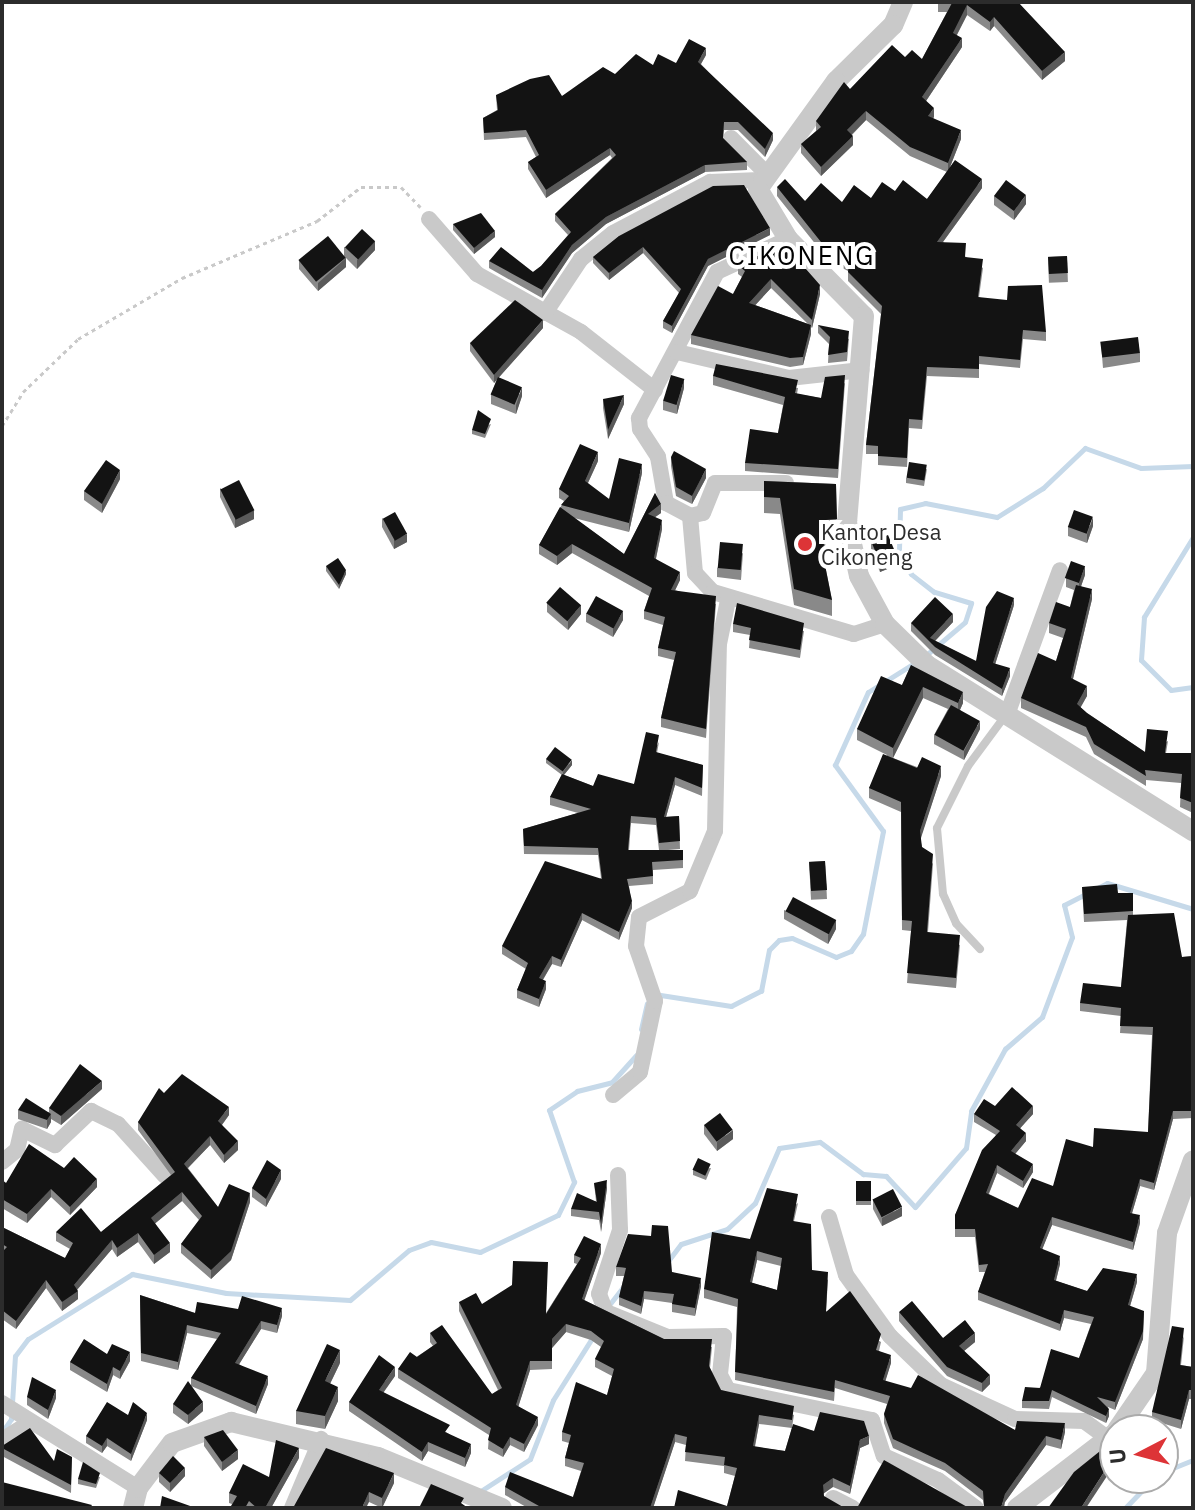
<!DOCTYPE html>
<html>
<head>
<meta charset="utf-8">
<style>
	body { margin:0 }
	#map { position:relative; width:1195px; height:1510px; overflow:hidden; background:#fff; font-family:"IBM Plex Sans",sans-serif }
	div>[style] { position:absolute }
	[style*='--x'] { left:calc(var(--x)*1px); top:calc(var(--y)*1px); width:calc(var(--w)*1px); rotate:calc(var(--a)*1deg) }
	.stream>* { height:5px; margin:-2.5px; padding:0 2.5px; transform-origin:2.5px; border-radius:2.5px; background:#c6d9e9 }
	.path>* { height:3px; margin-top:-1.5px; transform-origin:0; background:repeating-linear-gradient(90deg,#c9c9c9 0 4px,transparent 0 8px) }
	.service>* { height:8px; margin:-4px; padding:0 4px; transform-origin:4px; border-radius:4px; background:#c9c9c9 }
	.minor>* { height:16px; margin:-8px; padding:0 8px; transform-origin:8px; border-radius:8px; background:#c9c9c9 }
	.tertiary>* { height:20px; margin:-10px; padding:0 10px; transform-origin:10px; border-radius:10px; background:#c9c9c9 }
	.wall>* { inset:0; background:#898989; transform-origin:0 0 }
	.shaded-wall>* { inset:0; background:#5a5a5a }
	.building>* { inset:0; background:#131313; transform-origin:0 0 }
	.dots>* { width:22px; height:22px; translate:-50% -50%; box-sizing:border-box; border:4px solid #fff; border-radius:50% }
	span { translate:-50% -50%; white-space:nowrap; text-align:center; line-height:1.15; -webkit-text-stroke:8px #fff; paint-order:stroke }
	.poi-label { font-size:22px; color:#2c2c2c }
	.left { translate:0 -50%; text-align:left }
	.quarter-label { font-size:26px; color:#000; letter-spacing:2px }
	.frame { position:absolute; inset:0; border:4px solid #2c2c2c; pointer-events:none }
	.north { position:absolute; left:1099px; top:1414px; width:80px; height:80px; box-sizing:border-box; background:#fff; border:2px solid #ababab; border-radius:50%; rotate:264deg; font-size:22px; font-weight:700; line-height:32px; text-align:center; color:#2c2c2c }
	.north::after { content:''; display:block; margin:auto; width:28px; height:36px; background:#dd3437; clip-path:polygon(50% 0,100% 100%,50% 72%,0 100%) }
</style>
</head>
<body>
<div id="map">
	<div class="stream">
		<div style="--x:1193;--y:537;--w:94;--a:121.5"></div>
		<div style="--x:1144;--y:617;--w:43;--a:94"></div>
		<div style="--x:1141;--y:660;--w:42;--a:45"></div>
		<div style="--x:1171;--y:690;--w:22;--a:-8"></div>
		<div style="--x:925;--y:656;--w:52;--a:-40.4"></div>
		<div style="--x:965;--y:622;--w:20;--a:-72"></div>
		<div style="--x:971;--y:603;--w:39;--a:-163"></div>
		<div style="--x:934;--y:592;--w:29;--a:-142"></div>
		<div style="--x:911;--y:574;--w:27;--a:-117"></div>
		<div style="--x:899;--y:550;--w:41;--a:-88.6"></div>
		<div style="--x:900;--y:509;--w:26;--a:-13"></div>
		<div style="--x:925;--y:503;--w:73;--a:11"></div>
		<div style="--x:997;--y:517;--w:54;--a:-32.2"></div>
		<div style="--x:1043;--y:488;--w:58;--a:-43.6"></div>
		<div style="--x:1085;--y:448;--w:59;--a:19.7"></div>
		<div style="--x:1141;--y:468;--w:52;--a:-2.2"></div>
		<div style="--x:654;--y:994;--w:78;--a:8.9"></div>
		<div style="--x:731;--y:1006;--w:34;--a:-27"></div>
		<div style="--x:761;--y:991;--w:42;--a:-79"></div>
		<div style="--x:769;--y:950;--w:14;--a:-45"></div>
		<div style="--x:779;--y:940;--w:13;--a:-9"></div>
		<div style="--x:792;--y:938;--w:48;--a:23.4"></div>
		<div style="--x:836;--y:957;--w:16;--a:-22"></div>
		<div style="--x:851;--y:951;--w:21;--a:-55"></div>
		<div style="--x:863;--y:934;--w:105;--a:-79"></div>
		<div style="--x:883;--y:831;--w:82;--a:-126"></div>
		<div style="--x:835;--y:765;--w:80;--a:-65.7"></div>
		<div style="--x:868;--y:692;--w:53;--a:-31.9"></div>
		<div style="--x:641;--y:1029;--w:26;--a:-77"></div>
		<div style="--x:668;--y:1261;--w:21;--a:-53"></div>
		<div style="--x:681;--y:1244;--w:48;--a:-18.1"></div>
		<div style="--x:727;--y:1229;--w:38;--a:-43"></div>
		<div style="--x:755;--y:1203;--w:60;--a:-66.4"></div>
		<div style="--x:779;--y:1148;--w:41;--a:-8.3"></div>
		<div style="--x:820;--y:1142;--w:54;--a:36.7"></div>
		<div style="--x:863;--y:1174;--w:23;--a:5"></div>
		<div style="--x:886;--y:1176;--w:42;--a:46.9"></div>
		<div style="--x:915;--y:1207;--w:78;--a:-49.2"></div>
		<div style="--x:966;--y:1148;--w:37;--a:-82"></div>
		<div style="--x:971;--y:1111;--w:71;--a:-61.3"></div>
		<div style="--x:1005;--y:1049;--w:49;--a:-40.9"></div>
		<div style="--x:1042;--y:1017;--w:85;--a:-69.4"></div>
		<div style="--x:1072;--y:937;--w:33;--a:-104"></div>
		<div style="--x:1064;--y:905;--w:48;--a:-27.1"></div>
		<div style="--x:1107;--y:883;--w:90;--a:16.8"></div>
		<div style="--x:609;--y:1305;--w:29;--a:-52"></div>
		<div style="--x:2;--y:1432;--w:16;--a:-55"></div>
		<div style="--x:11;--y:1419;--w:63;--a:-86.4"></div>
		<div style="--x:15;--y:1356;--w:21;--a:-53"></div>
		<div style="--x:28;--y:1339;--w:123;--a:-32"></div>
		<div style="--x:132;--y:1274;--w:96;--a:11.4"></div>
		<div style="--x:226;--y:1293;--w:124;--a:3.2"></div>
		<div style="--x:350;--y:1300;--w:77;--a:-40.3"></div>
		<div style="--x:409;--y:1250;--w:23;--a:-20"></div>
		<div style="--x:431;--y:1242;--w:50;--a:11.5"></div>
		<div style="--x:480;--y:1252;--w:86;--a:-25.4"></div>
		<div style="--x:558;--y:1215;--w:37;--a:-64"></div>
		<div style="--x:574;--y:1182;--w:76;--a:-109.1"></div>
		<div style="--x:549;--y:1110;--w:34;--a:-34"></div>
		<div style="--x:577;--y:1091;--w:36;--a:-14"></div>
		<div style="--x:612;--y:1082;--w:36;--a:-48"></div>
		<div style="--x:1163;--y:1472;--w:32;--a:-22"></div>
		<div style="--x:476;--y:1494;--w:64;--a:-32.9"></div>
		<div style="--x:530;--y:1459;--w:63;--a:-68.7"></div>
		<div style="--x:553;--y:1400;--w:77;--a:-57.8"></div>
		<div style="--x:1125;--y:1508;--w:42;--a:-46"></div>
	</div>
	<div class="path">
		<div style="--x:2;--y:426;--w:40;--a:-58"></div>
		<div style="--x:23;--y:392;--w:76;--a:-43.9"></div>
		<div style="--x:78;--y:339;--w:121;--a:-30.4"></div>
		<div style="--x:182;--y:278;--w:147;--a:-22.9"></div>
		<div style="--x:317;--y:221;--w:56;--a:-37.7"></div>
		<div style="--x:361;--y:187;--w:40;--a:0"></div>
		<div style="--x:401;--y:187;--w:28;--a:46"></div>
	</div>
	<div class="service">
		<div style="--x:980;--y:949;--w:35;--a:-133"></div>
		<div style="--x:956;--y:923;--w:32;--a:-114"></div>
		<div style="--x:943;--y:894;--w:66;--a:-95.2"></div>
		<div style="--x:937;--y:828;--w:69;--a:-63.4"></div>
		<div style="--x:968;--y:766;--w:62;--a:-53.5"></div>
	</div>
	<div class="minor">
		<div style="--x:731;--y:138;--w:48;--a:45"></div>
		<div style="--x:429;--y:219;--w:73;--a:48.9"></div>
		<div style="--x:477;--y:274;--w:119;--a:29.1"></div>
		<div style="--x:581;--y:332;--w:94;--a:38.1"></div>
		<div style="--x:788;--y:239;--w:78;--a:155.1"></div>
		<div style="--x:717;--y:272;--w:166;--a:118.1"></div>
		<div style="--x:639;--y:418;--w:11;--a:85"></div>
		<div style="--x:640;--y:429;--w:33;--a:57"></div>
		<div style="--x:658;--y:457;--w:47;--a:80.1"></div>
		<div style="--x:666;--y:503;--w:27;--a:28"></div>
		<div style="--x:690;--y:516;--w:57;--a:85"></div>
		<div style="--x:695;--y:573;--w:26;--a:47"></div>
		<div style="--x:713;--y:592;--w:147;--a:16.6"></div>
		<div style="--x:854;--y:634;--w:33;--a:-18"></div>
		<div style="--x:545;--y:313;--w:65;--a:-56.3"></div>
		<div style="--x:581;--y:259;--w:41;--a:-39.1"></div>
		<div style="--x:613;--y:233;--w:110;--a:-27.7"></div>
		<div style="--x:710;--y:182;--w:50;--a:-2.3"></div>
		<div style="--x:677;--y:352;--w:115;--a:13.1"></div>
		<div style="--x:789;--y:378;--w:73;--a:-6.3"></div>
		<div style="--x:690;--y:516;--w:13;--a:-13"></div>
		<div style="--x:703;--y:513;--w:32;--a:-68"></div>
		<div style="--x:715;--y:483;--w:71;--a:0"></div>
		<div style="--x:1008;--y:712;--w:151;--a:-69.9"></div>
		<div style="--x:613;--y:1095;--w:35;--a:-40"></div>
		<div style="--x:640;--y:1072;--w:73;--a:-78.1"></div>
		<div style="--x:655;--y:1001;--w:58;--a:-109.1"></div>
		<div style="--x:636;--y:946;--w:29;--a:-84"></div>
		<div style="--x:639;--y:917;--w:57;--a:-27"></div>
		<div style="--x:690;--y:891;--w:65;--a:-67.4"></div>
		<div style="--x:715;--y:831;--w:187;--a:-88.8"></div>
		<div style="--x:719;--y:644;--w:45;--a:-78.4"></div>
		<div style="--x:2;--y:1162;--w:19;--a:-39"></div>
		<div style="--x:17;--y:1150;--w:22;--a:-77"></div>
		<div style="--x:22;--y:1129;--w:37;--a:26"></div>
		<div style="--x:55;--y:1145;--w:50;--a:-43.4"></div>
		<div style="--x:91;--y:1111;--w:30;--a:26"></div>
		<div style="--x:118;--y:1124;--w:70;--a:47.9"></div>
		<div style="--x:618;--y:1175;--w:55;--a:87.9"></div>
		<div style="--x:620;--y:1230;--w:67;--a:108.2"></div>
		<div style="--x:599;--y:1294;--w:19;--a:69"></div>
		<div style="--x:606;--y:1312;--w:67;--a:22"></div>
		<div style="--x:668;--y:1337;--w:56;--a:-1"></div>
		<div style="--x:724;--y:1336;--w:39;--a:96"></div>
		<div style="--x:720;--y:1375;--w:17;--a:62"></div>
		<div style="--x:728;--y:1390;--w:147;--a:11.8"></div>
		<div style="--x:872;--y:1420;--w:38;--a:72"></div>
		<div style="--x:884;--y:1456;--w:59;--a:24"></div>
		<div style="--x:938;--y:1480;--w:47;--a:36.4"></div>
		<div style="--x:829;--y:1217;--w:60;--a:73.7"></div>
		<div style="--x:846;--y:1275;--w:75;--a:54.2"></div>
		<div style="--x:890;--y:1336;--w:71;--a:43.9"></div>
		<div style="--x:941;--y:1385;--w:81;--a:24.7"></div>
		<div style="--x:1015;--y:1419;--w:69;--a:1.7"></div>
		<div style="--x:1084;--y:1421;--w:31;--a:36"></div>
		<div style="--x:2;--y:1403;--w:160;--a:32"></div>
		<div style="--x:2;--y:1440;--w:34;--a:-32"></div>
		<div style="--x:833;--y:1498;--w:22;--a:27"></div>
		<div style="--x:292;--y:1508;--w:75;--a:-67.2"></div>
	</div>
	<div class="tertiary">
		<div style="--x:903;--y:2;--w:25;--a:113"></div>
		<div style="--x:893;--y:25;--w:80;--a:135.5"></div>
		<div style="--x:836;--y:81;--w:133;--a:125.8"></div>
		<div style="--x:758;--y:189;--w:58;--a:59"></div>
		<div style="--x:788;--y:239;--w:108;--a:45.4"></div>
		<div style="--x:864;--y:316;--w:206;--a:94.7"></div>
		<div style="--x:847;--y:521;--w:56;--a:77.7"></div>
		<div style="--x:859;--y:576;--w:55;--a:61.6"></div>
		<div style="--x:885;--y:624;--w:59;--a:44.3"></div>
		<div style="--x:927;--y:665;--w:314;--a:32"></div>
		<div style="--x:1117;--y:1430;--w:69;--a:-55.6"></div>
		<div style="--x:1156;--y:1373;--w:140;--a:-85.5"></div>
		<div style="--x:1167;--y:1233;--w:77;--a:-70.4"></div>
		<div style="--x:133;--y:1508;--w:21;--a:-76"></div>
		<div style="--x:138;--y:1488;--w:56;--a:-52.9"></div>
		<div style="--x:172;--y:1443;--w:63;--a:-19.6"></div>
		<div style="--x:231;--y:1422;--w:151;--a:13.4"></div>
		<div style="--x:378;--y:1457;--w:134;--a:22.4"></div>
		<div style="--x:1017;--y:1508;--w:123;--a:-37.4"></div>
	</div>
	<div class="wall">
		<div style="clip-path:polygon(938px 2px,1018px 2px,1065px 61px,1042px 80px,994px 26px,990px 31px,967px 15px,957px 35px,962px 47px,926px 101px,934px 117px,933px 118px,961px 139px,950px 167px,982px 188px,943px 242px,983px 268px,979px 297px,1046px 332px,1046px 341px,1023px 339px,1020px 368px,979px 364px,979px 378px,927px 376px,922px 429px,909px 428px,907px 467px,878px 465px,878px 454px,866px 454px,866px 445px,881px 314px,848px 281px,848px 271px,829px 261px,777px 196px,777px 187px,805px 201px,842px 202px,871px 198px,895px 191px,927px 199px,947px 172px,910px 156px,866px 120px,852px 135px,853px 145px,821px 176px,801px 153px,801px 144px,816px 131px,816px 121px,850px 89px,905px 57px,922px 59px,947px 12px,938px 12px)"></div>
		<div style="clip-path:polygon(706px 55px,701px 64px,773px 140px,765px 157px,738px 130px,724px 130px,723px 138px,747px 162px,747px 170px,705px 172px,606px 224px,572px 253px,542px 298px,489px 268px,489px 261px,533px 272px,541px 266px,568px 235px,555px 221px,555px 214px,612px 158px,610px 155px,546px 198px,528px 169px,528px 162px,536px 157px,526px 137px,484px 140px,483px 118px,497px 110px,496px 95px,562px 96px,615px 74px,653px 65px,676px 63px)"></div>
		<div style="clip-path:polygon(994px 196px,1026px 204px,1014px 220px,994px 205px)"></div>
		<div style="clip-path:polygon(453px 224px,495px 237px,474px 254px,453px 230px)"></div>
		<div style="clip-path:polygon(770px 235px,708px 266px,672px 333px,663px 328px,663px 321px,679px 293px,643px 253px,609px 280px,593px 263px,593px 257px,619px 236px)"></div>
		<div style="clip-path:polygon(344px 247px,375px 250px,357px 269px,346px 258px,346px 267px,318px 291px,299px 269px,299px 260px,344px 256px)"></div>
		<div style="left:1067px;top:256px;width:26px;height:19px;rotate:88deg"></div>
		<div style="clip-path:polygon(evenodd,738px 265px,820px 294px,812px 328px,811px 327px,811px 334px,803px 365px,790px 367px,691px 344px,691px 335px,733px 294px,742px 277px,738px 274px,738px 265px,771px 288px,808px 324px,755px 305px,771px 288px)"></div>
		<div style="clip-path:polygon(818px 325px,849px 339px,847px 361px,828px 363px,829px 344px,818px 333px)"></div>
		<div style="clip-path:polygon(543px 328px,498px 378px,522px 396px,516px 414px,491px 404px,491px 395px,497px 379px,494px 383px,470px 351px,470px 343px)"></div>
		<div style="clip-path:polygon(1101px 344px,1140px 353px,1140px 362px,1103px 368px)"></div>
		<div style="clip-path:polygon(713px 376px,798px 388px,797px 394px,821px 398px,845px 383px,838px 478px,745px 471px,745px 463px,778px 433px,783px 405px,713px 385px)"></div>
		<div style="clip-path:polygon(684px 388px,677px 414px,663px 410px,663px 401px)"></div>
		<div style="clip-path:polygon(603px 399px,624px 404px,608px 439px,603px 408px)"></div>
		<div style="clip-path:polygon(491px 424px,485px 438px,472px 434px,472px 430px)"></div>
		<div style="clip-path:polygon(671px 457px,706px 478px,692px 504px,676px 496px,671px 466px)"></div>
		<div style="clip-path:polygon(598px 461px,588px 483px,609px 499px,642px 473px,629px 532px,574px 518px,624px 554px,655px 493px,661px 513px,655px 517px,662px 529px,656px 559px,680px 580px,675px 590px,716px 604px,706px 738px,661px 727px,661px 718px,674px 660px,658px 656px,658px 648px,663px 625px,644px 619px,644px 611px,649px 596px,572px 553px,557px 565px,539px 554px,539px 545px,564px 501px,559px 498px,559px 489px)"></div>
		<div style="clip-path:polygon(927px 469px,924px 486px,906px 483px,906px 478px)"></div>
		<div style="clip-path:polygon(120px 479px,102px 513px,84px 500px,84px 491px)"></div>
		<div style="clip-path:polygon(764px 481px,836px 484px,837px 535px,826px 536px,824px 560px,832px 600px,832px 616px,794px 605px,780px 514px,764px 513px)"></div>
		<div style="clip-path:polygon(220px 488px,254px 519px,235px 528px,220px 497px)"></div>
		<div style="clip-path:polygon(382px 518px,407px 542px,394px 549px,382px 527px)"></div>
		<div style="clip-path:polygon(1093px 526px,1087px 543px,1068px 536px,1068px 527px)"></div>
		<div style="clip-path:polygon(871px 541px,897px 565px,880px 572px,871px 550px)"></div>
		<div style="clip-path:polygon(743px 553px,741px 580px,717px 577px,717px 568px)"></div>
		<div style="clip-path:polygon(326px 566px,346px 574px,339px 589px,326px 571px)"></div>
		<div style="clip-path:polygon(1085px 575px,1081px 586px,1092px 599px,1073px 679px,1087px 696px,1080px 707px,1087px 713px,1145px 752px,1168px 741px,1166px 753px,1193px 753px,1193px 813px,1180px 807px,1181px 783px,1146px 780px,1146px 786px,1094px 754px,1086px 737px,1021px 708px,1021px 698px,1056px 661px,1063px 638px,1049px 633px,1049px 623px,1070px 607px,1074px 590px,1066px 587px,1066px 578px)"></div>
		<div style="clip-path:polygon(547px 603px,581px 614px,568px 630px,547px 612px)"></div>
		<div style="clip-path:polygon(1014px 605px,995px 664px,1010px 676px,1002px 696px,935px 655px,911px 631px,911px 623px,953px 622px,935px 641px,976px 661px)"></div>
		<div style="clip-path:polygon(586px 613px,623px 620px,613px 637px,586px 622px)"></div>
		<div style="clip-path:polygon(733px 624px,804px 631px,800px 658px,749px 648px,750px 635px,733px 632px)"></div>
		<div style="clip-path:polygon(911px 665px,963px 703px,960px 710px,980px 729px,964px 760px,934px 744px,934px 735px,948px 709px,923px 698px,893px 758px,941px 776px,920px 839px,922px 847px,933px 864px,928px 932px,960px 945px,956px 988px,907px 983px,911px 931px,902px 930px,901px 812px,869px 798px,869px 788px,887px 755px,857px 740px,857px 729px,902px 685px)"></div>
		<div style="clip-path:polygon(evenodd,659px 742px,657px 753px,703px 765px,702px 796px,675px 785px,666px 817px,679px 816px,680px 849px,668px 850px,683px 850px,683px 868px,653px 870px,653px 884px,629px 886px,632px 908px,619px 940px,582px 920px,561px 967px,552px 964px,543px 980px,546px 989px,539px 1007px,517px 998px,517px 990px,526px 969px,502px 954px,502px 946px,601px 878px,598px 855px,524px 854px,523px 829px,578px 813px,550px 805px,550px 797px,562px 775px,546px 763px,546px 759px,572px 765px,564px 775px,593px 786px,634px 784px,659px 742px,631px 823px,656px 825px,659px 850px,629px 850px,631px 823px)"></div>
		<div style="left:825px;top:861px;width:38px;height:16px;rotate:87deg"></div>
		<div style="clip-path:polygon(1082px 887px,1118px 893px,1133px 893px,1133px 915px,1182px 957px,1193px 956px,1193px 1080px,1192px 1080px,1193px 1118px,1173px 1119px,1154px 1190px,1140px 1186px,1132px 1213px,1140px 1223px,1133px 1250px,1052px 1225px,1042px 1249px,1060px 1264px,1056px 1281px,1087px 1291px,1137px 1282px,1130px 1306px,1143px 1339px,1115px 1410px,1108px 1407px,1109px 1416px,1106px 1423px,1052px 1397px,1049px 1409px,1022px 1408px,1022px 1401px,1079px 1358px,1091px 1324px,1064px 1318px,1060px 1331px,978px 1300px,978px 1292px,985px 1272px,979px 1272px,975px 1237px,955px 1237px,955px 1215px,996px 1135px,974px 1122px,974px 1114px,995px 1106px,1033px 1114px,1020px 1128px,1026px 1141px,1015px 1154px,1033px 1172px,1023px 1188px,997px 1173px,989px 1194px,1018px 1208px,1053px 1186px,1093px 1147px,1148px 1132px,1152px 1035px,1120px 1033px,1121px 1016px,1080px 1011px,1080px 1003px,1121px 987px,1127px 920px,1084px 922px)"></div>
		<div style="clip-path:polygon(784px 910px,836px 929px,828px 944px,784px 919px)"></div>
		<div style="clip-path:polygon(102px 1089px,61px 1125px,51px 1119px,51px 1122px,47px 1129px,18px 1119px,18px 1110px,49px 1112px,49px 1108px)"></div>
		<div style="clip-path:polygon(164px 1093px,229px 1115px,222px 1125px,238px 1150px,224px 1163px,210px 1145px,188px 1168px,218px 1207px,250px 1202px,231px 1260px,211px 1279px,181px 1253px,181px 1244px,199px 1220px,182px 1201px,155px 1223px,170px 1252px,154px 1264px,138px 1242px,117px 1257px,112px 1249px,77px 1290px,78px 1299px,62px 1311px,46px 1288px,16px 1329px,2px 1319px,2px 1227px,65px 1258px,70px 1249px,56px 1241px,56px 1232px,101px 1232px,171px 1175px,138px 1130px,138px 1122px)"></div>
		<div style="clip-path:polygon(704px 1125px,733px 1139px,717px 1151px,704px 1134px)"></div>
		<div style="clip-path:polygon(64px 1168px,97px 1187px,70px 1215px,51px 1197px,27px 1223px,2px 1208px,2px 1180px,6px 1183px)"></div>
		<div style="clip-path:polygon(711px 1168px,706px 1180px,693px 1175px,693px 1170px)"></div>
		<div style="clip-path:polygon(281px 1179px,266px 1207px,252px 1197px,252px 1188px)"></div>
		<div style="left:856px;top:1181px;width:15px;height:24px"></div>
		<div style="clip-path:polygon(594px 1183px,607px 1188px,601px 1232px,599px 1220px,571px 1216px,571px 1209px,596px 1201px)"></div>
		<div style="clip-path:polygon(873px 1200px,902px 1216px,882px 1226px,873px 1209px)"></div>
		<div style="clip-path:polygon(evenodd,798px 1203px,794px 1221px,812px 1270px,828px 1280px,826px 1311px,881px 1342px,879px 1351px,891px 1363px,885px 1381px,1015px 1430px,1065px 1432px,1061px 1449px,1046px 1445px,1005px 1502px,984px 1507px,983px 1500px,945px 1471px,893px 1448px,884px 1423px,884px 1414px,887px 1404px,835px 1388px,834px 1401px,735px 1380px,737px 1307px,704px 1298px,704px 1289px,750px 1239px,798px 1203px,757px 1260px,781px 1266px,777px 1290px,752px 1283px,757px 1260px)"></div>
		<div style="clip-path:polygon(evenodd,601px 1253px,584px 1300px,664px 1339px,712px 1347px,710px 1368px,721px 1390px,794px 1415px,792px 1427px,814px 1431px,869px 1444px,860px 1448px,850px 1494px,833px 1487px,727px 1506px,735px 1476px,724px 1473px,724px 1466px,685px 1461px,686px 1445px,675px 1442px,653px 1508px,528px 1508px,505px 1495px,505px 1487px,573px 1497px,581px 1471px,565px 1466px,565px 1458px,569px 1443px,562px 1441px,562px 1432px,607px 1395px,612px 1376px,595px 1367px,595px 1359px,601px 1347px,591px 1340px,566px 1332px,552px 1348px,552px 1369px,530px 1370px,518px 1407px,538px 1425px,524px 1452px,510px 1445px,503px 1457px,488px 1449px,489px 1435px,398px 1378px,398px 1369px,433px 1346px,430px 1342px,430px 1333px,492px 1394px,498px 1390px,459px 1311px,459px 1302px,546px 1313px,577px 1264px,574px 1263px,574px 1255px,601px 1253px,759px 1424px,792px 1428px,785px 1451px,755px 1447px,759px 1424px)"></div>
		<div style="clip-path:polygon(616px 1267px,672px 1272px,701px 1286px,695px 1316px,672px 1312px,672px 1303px,644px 1299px,641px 1314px,619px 1305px,619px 1297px,624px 1276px,616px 1276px)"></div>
		<div style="clip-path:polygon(140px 1295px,195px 1313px,282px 1316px,277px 1333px,261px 1329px,239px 1364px,268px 1384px,256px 1414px,191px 1386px,191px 1378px,217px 1339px,187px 1333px,178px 1370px,141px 1361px)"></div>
		<div style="clip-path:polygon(899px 1312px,943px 1338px,975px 1342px,964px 1351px,990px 1384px,982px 1392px,947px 1376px,899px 1321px)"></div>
		<div style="clip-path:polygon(1184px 1336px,1181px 1365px,1193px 1367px,1193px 1399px,1189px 1399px,1181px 1429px,1152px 1420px,1152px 1412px)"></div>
		<div style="clip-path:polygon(107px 1354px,130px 1361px,120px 1379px,113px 1375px,107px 1392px,70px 1370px,70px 1362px)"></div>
		<div style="clip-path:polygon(340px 1363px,330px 1384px,338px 1401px,325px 1429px,296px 1424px,296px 1411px)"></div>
		<div style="clip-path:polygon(395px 1376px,383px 1392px,449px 1434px,471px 1453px,465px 1467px,428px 1451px,422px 1461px,349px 1411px,349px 1402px)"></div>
		<div style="clip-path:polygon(27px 1397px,56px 1398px,48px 1419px,27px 1405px)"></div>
		<div style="clip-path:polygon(173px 1404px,203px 1411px,188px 1424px,173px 1413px)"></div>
		<div style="clip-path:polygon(128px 1415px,147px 1420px,131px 1461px,107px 1446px,102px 1453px,86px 1443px,86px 1436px)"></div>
		<div style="clip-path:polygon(204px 1437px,238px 1459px,222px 1471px,204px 1446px)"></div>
		<div style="clip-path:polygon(2px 1446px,54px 1461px,72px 1457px,71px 1493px,2px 1456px)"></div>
		<div style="clip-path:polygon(299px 1458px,271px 1508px,230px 1508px,232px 1504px,229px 1503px,229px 1493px,269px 1477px)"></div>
		<div style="clip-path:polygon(159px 1473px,185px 1476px,170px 1492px,159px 1482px)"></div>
		<div style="clip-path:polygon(100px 1477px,96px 1488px,78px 1484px,78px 1479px)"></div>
		<div style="clip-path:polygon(394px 1483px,382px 1508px,369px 1502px,293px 1508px)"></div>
	</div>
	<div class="shaded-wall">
		<div style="clip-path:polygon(967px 5px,967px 15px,953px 42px,953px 33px)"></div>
		<div style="clip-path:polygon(994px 17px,994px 26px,990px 31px,990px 22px)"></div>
		<div style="clip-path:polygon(962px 38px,962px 47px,922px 107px,922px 97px)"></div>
		<div style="clip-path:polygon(706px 48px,706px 55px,698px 69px,698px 62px)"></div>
		<div style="clip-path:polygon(1065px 52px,1065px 61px,1042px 80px,1042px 71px)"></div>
		<div style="clip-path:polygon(934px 108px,934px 117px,928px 125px,928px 116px)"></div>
		<div style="clip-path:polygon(866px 111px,866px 120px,847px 139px,847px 130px)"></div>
		<div style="clip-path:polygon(961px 130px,961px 139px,948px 172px,948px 163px)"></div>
		<div style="clip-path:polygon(773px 133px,773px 140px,765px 157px,765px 149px)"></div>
		<div style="clip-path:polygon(853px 136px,853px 145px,821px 176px,821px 167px)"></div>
		<div style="clip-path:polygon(610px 148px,610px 155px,546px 198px,546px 190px)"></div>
		<div style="clip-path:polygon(705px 165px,705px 172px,606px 224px,572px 253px,542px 298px,542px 290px,572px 245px,606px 217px)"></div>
		<div style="clip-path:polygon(982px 179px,982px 188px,937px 250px,937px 242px)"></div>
		<div style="clip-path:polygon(1026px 195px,1026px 204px,1014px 220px,1014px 211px)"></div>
		<div style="clip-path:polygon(770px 228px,770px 235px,708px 266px,672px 333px,672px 326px,708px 259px)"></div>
		<div style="clip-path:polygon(495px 231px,495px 237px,474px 254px,474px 248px)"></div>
		<div style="clip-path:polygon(375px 241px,375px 250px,357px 269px,357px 260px)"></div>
		<div style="clip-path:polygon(643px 247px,643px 253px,609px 280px,609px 273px)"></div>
		<div style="clip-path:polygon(346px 258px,346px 267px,318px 291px,318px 283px)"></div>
		<div style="clip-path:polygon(771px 279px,771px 288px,749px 312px,749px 303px)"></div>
		<div style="clip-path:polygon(820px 285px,820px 294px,812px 328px,812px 320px)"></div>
		<div style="clip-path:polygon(543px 320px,543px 328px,494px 383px,494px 375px)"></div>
		<div style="clip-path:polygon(811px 325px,811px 334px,803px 365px,803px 357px)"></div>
		<div style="clip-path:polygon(684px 379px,684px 388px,677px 414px,677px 405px)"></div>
		<div style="clip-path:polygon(522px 387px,522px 396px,516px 414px,516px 405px)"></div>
		<div style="clip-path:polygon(624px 395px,624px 404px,608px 439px,608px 430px)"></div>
		<div style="clip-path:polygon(598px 452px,598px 461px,585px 489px,585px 481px)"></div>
		<div style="clip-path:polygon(642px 464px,642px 473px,629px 532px,629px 523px)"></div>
		<div style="clip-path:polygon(706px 469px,706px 478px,692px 504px,692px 496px)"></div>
		<div style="clip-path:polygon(120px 470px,120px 479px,102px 513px,102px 504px)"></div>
		<div style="clip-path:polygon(661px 504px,661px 513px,648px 522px,648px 514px)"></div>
		<div style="clip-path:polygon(254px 510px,254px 519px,235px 528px,235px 519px)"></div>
		<div style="clip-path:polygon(1093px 517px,1093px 526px,1087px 543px,1087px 534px)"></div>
		<div style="clip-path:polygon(662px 520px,662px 529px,654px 567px,654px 558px)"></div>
		<div style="clip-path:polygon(407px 534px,407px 542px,394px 549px,394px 540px)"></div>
		<div style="clip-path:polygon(572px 544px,572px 553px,557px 565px,557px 556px)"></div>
		<div style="clip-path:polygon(897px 556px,897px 565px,880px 572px,880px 563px)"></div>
		<div style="clip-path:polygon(1085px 566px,1085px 575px,1079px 592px,1079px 583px)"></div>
		<div style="clip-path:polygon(346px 570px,346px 574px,339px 589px,339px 585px)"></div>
		<div style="clip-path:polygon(680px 572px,680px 580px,671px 599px,671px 590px)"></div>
		<div style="clip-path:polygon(1092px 589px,1092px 599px,1071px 687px,1071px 678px)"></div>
		<div style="clip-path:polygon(1014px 598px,1014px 605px,993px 671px,993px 663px)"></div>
		<div style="clip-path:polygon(581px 605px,581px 614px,568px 630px,568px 621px)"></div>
		<div style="clip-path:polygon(623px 611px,623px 620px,613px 637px,613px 629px)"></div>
		<div style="clip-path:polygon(953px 614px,953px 622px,932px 644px,930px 638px)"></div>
		<div style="clip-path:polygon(1010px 668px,1010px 676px,1002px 696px,1002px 689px)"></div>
		<div style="clip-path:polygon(1087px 686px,1087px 696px,1077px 714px,1077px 704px)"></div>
		<div style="clip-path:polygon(923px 687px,923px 698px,893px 758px,893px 748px)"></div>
		<div style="clip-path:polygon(963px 692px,963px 703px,958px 714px,958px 703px)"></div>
		<div style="clip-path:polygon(980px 721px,980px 729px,964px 760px,964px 751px)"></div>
		<div style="clip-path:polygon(572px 760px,572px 765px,563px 776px,563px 772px)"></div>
		<div style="clip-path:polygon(941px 766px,941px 776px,920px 841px,920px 831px)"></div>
		<div style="clip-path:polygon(675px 777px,675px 785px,664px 824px,664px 817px)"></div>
		<div style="clip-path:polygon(632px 901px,632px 908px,619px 940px,619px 932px)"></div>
		<div style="clip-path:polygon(582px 913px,582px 920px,561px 967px,561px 960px)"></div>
		<div style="clip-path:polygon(836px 920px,836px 929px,828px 944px,828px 935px)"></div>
		<div style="clip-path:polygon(552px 956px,552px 964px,539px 986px,539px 978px)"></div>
		<div style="clip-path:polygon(546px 981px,546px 989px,539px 1007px,539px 999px)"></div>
		<div style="clip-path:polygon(102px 1081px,102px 1089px,61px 1125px,61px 1116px)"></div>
		<div style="clip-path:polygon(1033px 1106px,1033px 1114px,1016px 1133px,1016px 1125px)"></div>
		<div style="clip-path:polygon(229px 1107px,229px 1115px,218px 1130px,218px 1121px)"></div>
		<div style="clip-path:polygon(1173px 1111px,1173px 1119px,1154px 1190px,1154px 1183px)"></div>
		<div style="clip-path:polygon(51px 1114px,51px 1122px,47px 1129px,47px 1120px)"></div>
		<div style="clip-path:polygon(733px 1130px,733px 1139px,717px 1151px,717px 1142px)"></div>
		<div style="clip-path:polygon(1026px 1133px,1026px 1141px,1011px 1159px,1011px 1151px)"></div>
		<div style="clip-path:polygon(210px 1136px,210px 1145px,184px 1172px,184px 1164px)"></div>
		<div style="clip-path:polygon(238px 1141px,238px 1150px,224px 1163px,224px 1155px)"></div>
		<div style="clip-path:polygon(1033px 1164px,1033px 1172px,1023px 1188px,1023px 1181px)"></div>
		<div style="clip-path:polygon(997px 1165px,997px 1173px,986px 1200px,986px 1193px)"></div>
		<div style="clip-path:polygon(281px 1170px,281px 1179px,266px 1207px,266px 1199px)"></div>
		<div style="clip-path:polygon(97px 1179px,97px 1187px,70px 1215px,70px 1207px)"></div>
		<div style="clip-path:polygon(1140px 1179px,1140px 1186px,1130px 1220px,1130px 1213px)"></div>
		<div style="clip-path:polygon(607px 1180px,607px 1188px,601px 1232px,601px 1224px)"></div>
		<div style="clip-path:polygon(51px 1189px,51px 1197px,27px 1223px,27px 1214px)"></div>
		<div style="clip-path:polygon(182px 1192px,182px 1201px,151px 1227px,151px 1218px)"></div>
		<div style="clip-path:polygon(250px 1193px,250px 1202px,231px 1260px,211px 1279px,211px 1270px)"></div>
		<div style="clip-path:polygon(902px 1207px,902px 1216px,882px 1226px,882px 1218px)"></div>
		<div style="clip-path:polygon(1140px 1215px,1140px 1223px,1133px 1250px,1133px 1242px)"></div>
		<div style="clip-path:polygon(1052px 1217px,1052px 1225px,1040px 1255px,1040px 1248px)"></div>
		<div style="clip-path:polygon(138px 1233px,138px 1242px,117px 1257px,117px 1248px)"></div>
		<div style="clip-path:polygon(112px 1240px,112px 1249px,75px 1292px,78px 1291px,78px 1299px,62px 1311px,62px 1302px,74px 1285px)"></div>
		<div style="clip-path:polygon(170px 1243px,170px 1252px,154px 1264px,154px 1255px)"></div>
		<div style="clip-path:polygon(601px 1244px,601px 1253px,582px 1307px,582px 1299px)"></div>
		<div style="clip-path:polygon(757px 1251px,757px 1260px,750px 1291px,750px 1282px)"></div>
		<div style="clip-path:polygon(1060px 1256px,1060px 1264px,1054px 1288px,1054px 1280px)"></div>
		<div style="clip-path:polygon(1137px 1274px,1137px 1282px,1128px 1313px,1128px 1305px)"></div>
		<div style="clip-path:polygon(701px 1278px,701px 1286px,695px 1316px,695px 1308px)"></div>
		<div style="clip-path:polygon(46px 1280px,46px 1288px,16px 1329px,16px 1321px)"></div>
		<div style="clip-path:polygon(644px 1291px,644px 1299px,641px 1314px,641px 1306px)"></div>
		<div style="clip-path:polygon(282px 1308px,282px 1316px,277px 1333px,277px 1325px)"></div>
		<div style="clip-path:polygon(1064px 1310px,1064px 1318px,1060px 1331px,1060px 1324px)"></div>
		<div style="clip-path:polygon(1144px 1311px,1143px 1339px,1115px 1410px,1115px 1402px)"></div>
		<div style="clip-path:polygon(261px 1321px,261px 1329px,235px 1371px,235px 1363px)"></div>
		<div style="clip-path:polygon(566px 1324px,566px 1332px,552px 1348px,552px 1339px)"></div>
		<div style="clip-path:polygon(187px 1325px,187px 1333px,178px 1370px,178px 1362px)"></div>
		<div style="clip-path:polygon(975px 1333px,975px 1342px,959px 1355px,959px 1346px)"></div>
		<div style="clip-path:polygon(340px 1350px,340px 1363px,325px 1394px,325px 1381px)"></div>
		<div style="clip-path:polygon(130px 1352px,130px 1361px,120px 1379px,120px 1371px)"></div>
		<div style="clip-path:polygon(891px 1355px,891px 1363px,883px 1389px,883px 1380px)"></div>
		<div style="clip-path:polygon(530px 1361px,530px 1370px,516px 1414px,516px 1405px)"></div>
		<div style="clip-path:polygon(113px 1367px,113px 1375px,107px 1392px,107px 1384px)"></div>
		<div style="clip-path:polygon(395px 1367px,395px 1376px,379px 1399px,379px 1390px)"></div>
		<div style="clip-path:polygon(990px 1375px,990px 1384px,982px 1392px,982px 1383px)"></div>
		<div style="clip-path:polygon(268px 1376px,268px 1384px,256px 1414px,256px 1406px)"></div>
		<div style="clip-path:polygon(338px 1387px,338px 1401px,325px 1429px,325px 1416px)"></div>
		<div style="clip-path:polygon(56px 1390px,56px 1398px,48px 1419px,48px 1410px)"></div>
		<div style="clip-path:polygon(1189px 1390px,1189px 1399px,1181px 1429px,1181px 1420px)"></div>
		<div style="clip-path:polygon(203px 1402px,203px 1411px,188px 1424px,188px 1415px)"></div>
		<div style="clip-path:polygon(1109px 1409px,1109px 1416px,1106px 1423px,1106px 1416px)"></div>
		<div style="clip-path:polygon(147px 1413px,147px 1420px,131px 1461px,131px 1454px)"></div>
		<div style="clip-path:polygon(759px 1415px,759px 1424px,753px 1455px,753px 1446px)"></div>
		<div style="clip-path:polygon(538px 1417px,538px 1425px,524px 1452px,524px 1444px)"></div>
		<div style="clip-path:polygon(1065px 1423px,1065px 1432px,1061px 1449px,1061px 1440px)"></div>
		<div style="clip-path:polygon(675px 1434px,675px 1442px,653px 1508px,650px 1508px)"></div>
		<div style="clip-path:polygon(869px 1436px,869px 1444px,860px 1448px,850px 1494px,850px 1486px,860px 1440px)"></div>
		<div style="clip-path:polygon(1046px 1436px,1046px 1445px,1005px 1502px,1004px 1508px,1001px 1508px,1005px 1494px)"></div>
		<div style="clip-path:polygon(510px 1437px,510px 1445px,503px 1457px,503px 1449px)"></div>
		<div style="clip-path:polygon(107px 1438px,107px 1446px,102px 1453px,102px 1446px)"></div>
		<div style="clip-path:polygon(428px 1442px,428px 1451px,422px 1461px,422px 1452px)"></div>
		<div style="clip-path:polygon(471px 1444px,471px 1453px,465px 1467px,465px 1458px)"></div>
		<div style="clip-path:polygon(299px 1448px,299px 1458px,271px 1508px,265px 1508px)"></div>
		<div style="clip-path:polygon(238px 1450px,238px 1459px,222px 1471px,222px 1462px)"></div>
		<div style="clip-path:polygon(1115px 1455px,1115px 1464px,1086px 1508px,1081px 1508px)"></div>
		<div style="clip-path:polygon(185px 1468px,185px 1476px,170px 1492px,170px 1483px)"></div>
		<div style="clip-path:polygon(394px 1473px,394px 1483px,382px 1508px,382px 1498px)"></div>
		<div style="clip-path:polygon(833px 1478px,833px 1487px,823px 1494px,823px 1485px)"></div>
		<div style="clip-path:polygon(369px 1492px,369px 1502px,366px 1508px,362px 1508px)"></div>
	</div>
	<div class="building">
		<div style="clip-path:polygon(938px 2px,1018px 2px,1065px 52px,1042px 71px,994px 17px,990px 22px,967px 5px,953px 33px,962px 38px,922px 97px,934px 108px,928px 116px,961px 130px,948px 163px,910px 147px,866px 111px,847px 130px,853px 136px,821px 167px,801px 144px,821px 127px,816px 121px,844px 82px,850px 89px,892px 45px,905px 57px,912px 50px,922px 59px,952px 3px,938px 3px)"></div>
		<div style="clip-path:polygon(689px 39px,706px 48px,698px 62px,773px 133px,765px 149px,738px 122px,724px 122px,723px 138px,747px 162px,705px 165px,606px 217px,572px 245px,542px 290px,489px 261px,501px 247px,533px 272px,541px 266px,571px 232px,555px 214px,616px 155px,610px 148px,546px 190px,528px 162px,539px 155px,526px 130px,484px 133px,483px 118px,498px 110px,496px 95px,530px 79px,549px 75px,562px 96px,603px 67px,615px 74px,636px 54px,653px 65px,658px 54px,676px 63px)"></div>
		<div style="clip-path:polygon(955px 160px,982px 179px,937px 242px,966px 243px,965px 257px,983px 259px,978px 297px,1007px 300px,1008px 286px,1042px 285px,1046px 332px,1023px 330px,1020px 360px,979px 356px,979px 369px,927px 367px,922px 420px,909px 419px,907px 458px,878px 456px,878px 446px,866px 445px,882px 306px,848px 272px,849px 263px,829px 252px,777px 187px,785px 179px,805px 201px,821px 183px,842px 202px,854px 185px,871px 198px,882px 182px,895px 191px,903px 180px,927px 199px)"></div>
		<div style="left:1006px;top:180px;width:25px;height:20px;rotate:37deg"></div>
		<div style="clip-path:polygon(744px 185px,770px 228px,708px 259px,672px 326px,663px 321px,681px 289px,643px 247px,609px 273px,593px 257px,619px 236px,713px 186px)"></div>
		<div style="clip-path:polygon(481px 213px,495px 231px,474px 248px,453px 224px)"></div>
		<div style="left:362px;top:229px;width:18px;height:25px;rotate:43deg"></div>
		<div style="left:328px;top:236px;width:28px;height:38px;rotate:51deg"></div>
		<div style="clip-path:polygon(784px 244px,820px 285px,812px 320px,771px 279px,749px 303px,811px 325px,803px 357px,790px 358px,691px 335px,718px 286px,733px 294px,745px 271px,738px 265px)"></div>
		<div style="left:1067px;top:256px;width:17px;height:19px;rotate:87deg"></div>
		<div style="clip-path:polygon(515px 300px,543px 320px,494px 375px,470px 343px)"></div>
		<div style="clip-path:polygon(818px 325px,849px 331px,847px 352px,828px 355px,830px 337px)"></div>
		<div style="left:1138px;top:337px;width:16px;height:38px;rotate:83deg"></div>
		<div style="clip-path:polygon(716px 364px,798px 380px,795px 393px,821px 398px,825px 377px,845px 375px,838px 469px,745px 463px,750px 429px,778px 433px,785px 397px,713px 376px)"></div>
		<div style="left:671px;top:375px;width:14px;height:27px;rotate:17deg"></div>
		<div style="left:498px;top:377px;width:26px;height:19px;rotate:23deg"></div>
		<div style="clip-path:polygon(624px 395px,608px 430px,603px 399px)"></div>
		<div style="clip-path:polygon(478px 410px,491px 419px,485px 434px,472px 430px)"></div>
		<div style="clip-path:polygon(580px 444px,598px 452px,585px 481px,609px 499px,619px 458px,642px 464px,629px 523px,561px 505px,569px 496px,559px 489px)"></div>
		<div style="clip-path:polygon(674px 451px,706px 469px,692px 496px,676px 487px,671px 457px)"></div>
		<div style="clip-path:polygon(106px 460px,120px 470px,102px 504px,84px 491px)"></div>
		<div style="left:909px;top:462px;width:18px;height:16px;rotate:9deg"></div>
		<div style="left:239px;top:480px;width:34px;height:21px;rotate:63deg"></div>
		<div style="clip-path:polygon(764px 481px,836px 484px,837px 519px,826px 520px,823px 555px,832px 600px,794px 589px,780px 498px,764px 497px)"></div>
		<div style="clip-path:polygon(655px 493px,661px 504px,648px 514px,662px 520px,654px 558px,680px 572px,671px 590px,716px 596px,706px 729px,661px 718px,676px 652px,658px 648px,665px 617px,644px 611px,652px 588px,572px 544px,557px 556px,539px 545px,560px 507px,624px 554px)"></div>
		<div style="left:1074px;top:510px;width:20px;height:18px;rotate:20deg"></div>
		<div style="left:395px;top:512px;width:25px;height:14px;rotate:61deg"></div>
		<div style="left:888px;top:535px;width:23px;height:18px;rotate:67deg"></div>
		<div style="left:720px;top:542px;width:23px;height:26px;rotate:5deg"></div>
		<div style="clip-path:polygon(338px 558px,346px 570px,339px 585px,326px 566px)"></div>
		<div style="left:1071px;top:561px;width:15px;height:18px;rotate:20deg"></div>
		<div style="clip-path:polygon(1076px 585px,1092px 589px,1071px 678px,1087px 686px,1077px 704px,1087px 713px,1145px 752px,1147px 729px,1168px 731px,1165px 753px,1193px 753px,1193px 803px,1180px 798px,1182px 774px,1145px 770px,1146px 776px,1094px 744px,1086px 727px,1021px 698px,1038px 653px,1056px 661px,1066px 629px,1049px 623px,1056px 602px,1070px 607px)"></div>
		<div style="left:560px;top:587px;width:28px;height:21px;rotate:41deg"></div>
		<div style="clip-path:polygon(997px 591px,1014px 598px,993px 663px,1010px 668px,1002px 689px,935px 647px,911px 623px,935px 597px,953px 614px,930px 638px,976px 661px,986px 607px)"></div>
		<div style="left:596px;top:596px;width:31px;height:20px;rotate:29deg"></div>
		<div style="clip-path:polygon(737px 603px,804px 623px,800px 650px,749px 640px,751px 628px,733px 624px)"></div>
		<div style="clip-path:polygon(911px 665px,963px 692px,958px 703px,923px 687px,893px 748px,857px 729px,881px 676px,902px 685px)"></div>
		<div style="left:951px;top:705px;width:33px;height:34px;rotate:29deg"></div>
		<div style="clip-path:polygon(646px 732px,659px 735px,656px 752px,703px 765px,702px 788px,675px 777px,664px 817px,679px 816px,680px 841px,659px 843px,656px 818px,631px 816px,628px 850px,683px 850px,683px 860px,652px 862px,653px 876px,627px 879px,632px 901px,619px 932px,582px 913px,561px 960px,552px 956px,539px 978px,546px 981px,539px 999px,517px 990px,528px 963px,502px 946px,545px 861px,602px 879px,598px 848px,524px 846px,523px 829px,591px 809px,550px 797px,562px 774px,593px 786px,598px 774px,634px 784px)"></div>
		<div style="left:555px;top:747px;width:21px;height:15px;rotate:37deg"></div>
		<div style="clip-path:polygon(883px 754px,917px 768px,922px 757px,941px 766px,920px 831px,922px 847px,933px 854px,927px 932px,960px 935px,956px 978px,907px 973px,912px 921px,902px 920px,901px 802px,869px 788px)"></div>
		<div style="left:825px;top:861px;width:29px;height:16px;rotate:86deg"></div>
		<div style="clip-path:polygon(1117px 884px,1118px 893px,1133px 893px,1133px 911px,1084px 914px,1082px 887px)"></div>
		<div style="left:793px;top:897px;width:49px;height:16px;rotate:28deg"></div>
		<div style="clip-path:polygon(1174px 913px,1182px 957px,1193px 956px,1193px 1073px,1191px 1073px,1193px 1111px,1173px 1111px,1154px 1183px,1140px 1179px,1130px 1213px,1140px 1215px,1133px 1242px,1052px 1217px,1040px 1248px,1060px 1256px,1054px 1280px,1087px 1291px,1103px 1268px,1137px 1274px,1128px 1305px,1144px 1311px,1143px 1331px,1115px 1402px,1097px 1397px,1109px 1409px,1106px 1416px,1052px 1390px,1049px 1401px,1022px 1401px,1025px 1387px,1040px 1388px,1051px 1349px,1079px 1358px,1094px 1317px,1064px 1310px,1060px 1324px,978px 1292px,988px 1264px,979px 1265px,975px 1229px,955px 1229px,955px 1215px,982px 1150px,1000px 1131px,974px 1114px,984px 1099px,995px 1106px,1012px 1087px,1033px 1106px,1016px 1125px,1026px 1133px,1011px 1151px,1033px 1164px,1023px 1181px,997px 1165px,986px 1193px,1018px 1208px,1032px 1178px,1053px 1186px,1066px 1139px,1093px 1147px,1094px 1128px,1148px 1132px,1153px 1027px,1120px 1026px,1121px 1008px,1080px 1003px,1083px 983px,1121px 987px,1128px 915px)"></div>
		<div style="clip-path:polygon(80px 1064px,102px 1081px,61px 1116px,49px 1108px)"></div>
		<div style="clip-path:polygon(182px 1074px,229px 1107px,218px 1121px,238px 1141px,224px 1155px,210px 1136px,184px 1164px,218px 1207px,229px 1184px,250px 1193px,231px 1251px,211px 1270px,181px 1244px,202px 1216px,182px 1192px,151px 1218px,170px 1243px,154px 1255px,138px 1233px,117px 1248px,112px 1240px,74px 1285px,78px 1291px,62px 1302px,46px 1280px,16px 1321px,2px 1310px,2px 1252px,7px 1247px,2px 1244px,2px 1227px,65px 1258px,73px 1243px,56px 1232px,81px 1208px,101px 1232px,175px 1172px,138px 1122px,159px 1088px,164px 1093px)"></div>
		<div style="clip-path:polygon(26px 1098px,51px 1114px,47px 1120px,18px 1110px)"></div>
		<div style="left:720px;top:1113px;width:21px;height:20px;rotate:53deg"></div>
		<div style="clip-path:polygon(29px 1144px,64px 1168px,74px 1157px,97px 1179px,70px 1207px,51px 1189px,27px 1214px,2px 1199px,2px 1180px,6px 1183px)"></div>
		<div style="left:698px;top:1158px;width:14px;height:13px;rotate:25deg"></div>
		<div style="clip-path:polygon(267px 1160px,281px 1170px,266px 1199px,252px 1188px)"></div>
		<div style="clip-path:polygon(607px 1180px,601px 1224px,599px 1212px,571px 1209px,577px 1193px,597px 1202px,594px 1183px)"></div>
		<div style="left:856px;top:1181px;width:15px;height:20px"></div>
		<div style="clip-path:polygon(evenodd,767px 1188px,798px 1194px,793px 1221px,811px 1224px,812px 1270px,828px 1272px,826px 1312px,850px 1291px,881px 1334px,876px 1350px,891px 1355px,883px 1380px,911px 1388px,918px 1375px,1015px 1430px,1017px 1421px,1065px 1423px,1061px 1440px,1046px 1436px,1005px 1494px,1001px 1508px,974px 1508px,984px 1506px,983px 1491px,945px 1463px,893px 1439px,884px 1414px,890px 1396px,835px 1380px,834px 1392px,735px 1372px,738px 1299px,704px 1289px,712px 1232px,750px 1239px,767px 1188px,757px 1251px,782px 1258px,777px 1290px,750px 1282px,757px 1251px)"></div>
		<div style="left:893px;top:1189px;width:20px;height:23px;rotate:63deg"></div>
		<div style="clip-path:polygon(652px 1225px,668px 1226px,672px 1272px,701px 1278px,695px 1308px,672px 1304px,674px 1294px,644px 1291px,641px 1306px,619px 1297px,626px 1268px,616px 1267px,628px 1234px,651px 1236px)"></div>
		<div style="clip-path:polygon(584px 1236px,601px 1244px,582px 1299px,664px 1339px,712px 1339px,709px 1366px,721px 1390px,794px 1406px,792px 1420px,759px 1415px,753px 1446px,785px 1451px,793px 1424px,814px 1431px,820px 1412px,864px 1421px,869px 1436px,860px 1440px,850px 1486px,833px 1478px,823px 1485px,824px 1496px,843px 1507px,843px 1508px,674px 1508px,678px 1490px,727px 1506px,737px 1468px,724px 1465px,725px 1457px,685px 1452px,687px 1437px,675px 1434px,650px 1508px,538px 1508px,539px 1506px,505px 1487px,510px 1472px,573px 1497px,584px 1463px,565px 1458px,571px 1435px,562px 1432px,576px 1382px,607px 1395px,614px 1369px,595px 1359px,604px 1341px,591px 1331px,566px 1324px,552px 1339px,552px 1361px,530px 1361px,516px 1405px,538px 1417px,524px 1444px,510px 1437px,503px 1449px,488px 1440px,491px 1428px,398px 1369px,410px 1352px,417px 1357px,437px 1343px,430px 1333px,442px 1325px,492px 1394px,502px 1388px,459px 1302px,476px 1293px,482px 1304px,512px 1285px,513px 1261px,548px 1262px,546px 1314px,581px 1258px,574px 1255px)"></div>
		<div style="clip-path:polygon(140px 1295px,195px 1313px,197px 1302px,238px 1309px,242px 1296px,282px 1308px,277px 1325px,261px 1321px,235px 1363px,268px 1376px,256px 1406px,191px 1378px,221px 1333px,187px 1325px,178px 1362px,141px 1353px)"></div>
		<div style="clip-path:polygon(912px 1301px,943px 1338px,965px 1320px,975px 1333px,959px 1346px,990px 1375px,982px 1383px,947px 1367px,899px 1312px)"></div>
		<div style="clip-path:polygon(1172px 1326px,1184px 1328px,1180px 1365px,1193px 1367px,1193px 1390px,1189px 1390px,1181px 1420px,1152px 1412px)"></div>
		<div style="clip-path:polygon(84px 1339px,107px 1354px,112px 1344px,130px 1352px,120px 1371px,113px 1367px,107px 1384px,70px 1362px)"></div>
		<div style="clip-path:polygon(327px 1344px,340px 1350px,325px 1381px,338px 1387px,325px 1416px,296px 1411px)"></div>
		<div style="clip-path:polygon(379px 1355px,395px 1367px,379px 1390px,450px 1425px,445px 1432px,471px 1444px,465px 1458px,428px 1442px,422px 1452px,349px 1402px)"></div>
		<div style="clip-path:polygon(32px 1377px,56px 1390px,48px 1410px,27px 1397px)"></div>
		<div style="clip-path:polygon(188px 1381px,203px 1402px,188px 1415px,173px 1404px)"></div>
		<div style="clip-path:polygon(107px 1402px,128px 1415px,133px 1402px,147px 1413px,131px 1454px,107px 1438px,102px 1446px,86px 1436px)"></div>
		<div style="clip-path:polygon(30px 1428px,54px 1461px,57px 1449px,72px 1457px,71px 1485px,2px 1448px,2px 1446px)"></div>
		<div style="clip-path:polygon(223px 1430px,238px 1450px,222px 1462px,204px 1437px)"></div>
		<div style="clip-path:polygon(1115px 1439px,1115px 1455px,1081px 1508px,1048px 1508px,1074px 1472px)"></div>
		<div style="clip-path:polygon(276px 1440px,299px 1448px,265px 1508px,257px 1508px,249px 1501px,245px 1508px,230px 1508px,237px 1496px,229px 1493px,243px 1464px,269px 1477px)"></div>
		<div style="clip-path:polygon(326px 1448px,394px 1473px,382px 1498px,369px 1492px,362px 1508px,293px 1508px)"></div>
		<div style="clip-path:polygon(173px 1456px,185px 1468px,170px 1483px,159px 1473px)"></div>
		<div style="clip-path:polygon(884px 1460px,969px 1508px,857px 1508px)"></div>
		<div style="clip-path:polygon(83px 1462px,100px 1473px,96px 1484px,78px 1479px)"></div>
		<div style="clip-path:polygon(2px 1482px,92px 1505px,90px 1508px,2px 1508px)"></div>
		<div style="clip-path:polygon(431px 1484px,464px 1498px,461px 1503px,468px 1508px,419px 1508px)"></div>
		<div style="clip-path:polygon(162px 1496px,193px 1507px,192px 1508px,160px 1508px)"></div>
	</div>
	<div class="dots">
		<div style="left:805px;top:544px;background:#dd3437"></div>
	</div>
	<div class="poi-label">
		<span class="left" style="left:821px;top:544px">Kantor Desa<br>Cikoneng</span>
	</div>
	<div class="quarter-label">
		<span style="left:802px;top:256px">CIKONENG</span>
	</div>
	<div class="frame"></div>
	<div class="north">U</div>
</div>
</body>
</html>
